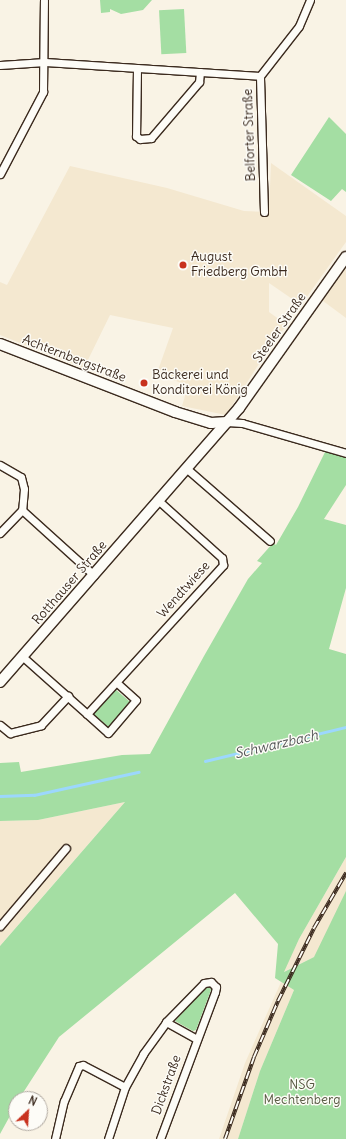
<!DOCTYPE html>
<html>
<head>
<meta charset="utf-8">
<style>
	body { margin:0 }
	#map { position:relative; width:346px; height:1139px; overflow:hidden; background:#f9f3e5; font-family:Delius,sans-serif }
	div>[style] { position:absolute }
	[style*='--x'] { left:calc(var(--x)*1px); top:calc(var(--y)*1px); width:calc(var(--w)*1px); rotate:calc(var(--a)*1deg) }
	.built>* { inset:0; background:#f4e8d0 }
	.green>* { inset:0; background:#a4dea3; transform-origin:0 0 }
	.stream>* { height:2.5px; margin:-1.25px; padding:0 1.25px; transform-origin:1.25px; border-radius:1.25px; background:#9cd7fd }
	.roads { filter:drop-shadow(1px 0 #3b2a1e) drop-shadow(-1px 0 #3b2a1e) drop-shadow(0 1px #3b2a1e) drop-shadow(0 -1px #3b2a1e) }
	.street>* { height:7px; margin:-3.5px; padding:0 3.5px; transform-origin:3.5px; border-radius:3.5px; background:#fdfcf7 }
	.secondary>* { height:10px; margin:-5px; padding:0 5px; transform-origin:5px; border-radius:5px; background:#fdfcf7 }
	.rail>* { height:4px; margin-top:-2px; transform-origin:0; background:repeating-linear-gradient(90deg,#fdfcf7 0 8px,#3b2a1e 0 16px); box-sizing:border-box; border-block:1px solid #3b2a1e }
	.dots>* { width:11px; height:11px; translate:-50% -50%; box-sizing:border-box; border:2px solid #fdfcf7; border-radius:50% }
	span { translate:-50% -50%; white-space:nowrap; text-align:center; line-height:1.15; -webkit-text-stroke:3px #fdfcf7; paint-order:stroke }
	.street-label { font-size:13px; color:#3b2a1e }
	.poi-label { font-size:13px; color:#3b2a1e }
	.left { translate:0 -50%; text-align:left }
	.park-label { font-size:13px; color:#55573f }
	.water-label { font-size:14px; color:#535556; font-style:italic }
	.north { position:absolute; left:8px; top:1091px; width:40px; height:40px; box-sizing:border-box; background:#fdfcf7; border:1px solid #afa8a0; border-radius:50%; rotate:25deg; font-size:11px; font-weight:700; line-height:16px; text-align:center; color:#3b2a1e }
	.north::after { content:''; display:block; margin:auto; width:14px; height:18px; background:#c8321e; clip-path:polygon(50% 0,100% 100%,50% 72%,0 100%) }
</style>
</head>
<body>
<div id="map">
	<div class="built">
		<div style="clip-path:polygon(271px 163px,346px 216px,346px 242px,301px 305px,269px 283px,269px 312px,287px 325px,273px 342px,226px 415px,182px 406px,188px 386px,157px 373px,173px 328px,110px 315px,84px 368px,0 335px,0 282px,7px 285px,70px 166px,167px 188px,244px 211px,269px 212px)"></div>
		<div style="clip-path:polygon(346px 261px,346px 318px,319px 298px)"></div>
		<div style="clip-path:polygon(125px 802px,24px 918px,0 946px,0 821px,38px 820px)"></div>
		<div style="clip-path:polygon(346px 857px,346px 900px,316px 956px,283px 972px,299px 939px)"></div>
		<div style="clip-path:polygon(281px 982px,294px 990px,260px 1071px,238px 1139px,219px 1139px,245px 1063px)"></div>
	</div>
	<div class="green">
		<div style="clip-path:polygon(100px 0,152px 0,143px 10px,121px 14px,110px 9px,110px 12px,101px 13px)"></div>
		<div style="left:184px;top:9px;width:44px;height:25px;rotate:87deg"></div>
		<div style="clip-path:polygon(329px 117px,346px 134px,346px 192px,342px 189px,331px 201px,291px 175px)"></div>
		<div style="clip-path:polygon(327px 448px,346px 454px,346px 485px,324px 519px,346px 525px,346px 588px,329px 649px,346px 654px,346px 857px,299px 939px,284px 972px,314px 957px,346px 891px,346px 1139px,238px 1139px,260px 1071px,294px 990px,275px 978px,278px 944px,235px 893px,59px 1037px,19px 1099px,16px 1099px,16px 1105px,0 1134px,0 946px,125px 802px,38px 820px,0 821px,0 763px,19px 762px,21px 772px,122px 755px,150px 754px,204px 656px,248px 579px,262px 563px,257px 561px,273px 543px,276px 545px,298px 507px)"></div>
		<div style="left:115px;top:689px;width:20px;height:33px;rotate:41deg"></div>
		<div style="clip-path:polygon(206px 987px,210px 987px,211px 990px,196px 1030px,193px 1031px,175px 1021px)"></div>
	</div>
	<div class="stream">
		<div style="--x:205;--y:761;--w:145;--a:-13.6"></div>
		<div style="--x:0;--y:796;--w:34;--a:-2"></div>
		<div style="--x:34;--y:795;--w:107;--a:-12.5"></div>
	</div>
	<div class="roads">
		<div class="street">
			<div style="--x:0;--y:65;--w:45;--a:-3.8"></div>
			<div style="--x:45;--y:62;--w:215;--a:3.7"></div>
			<div style="--x:137;--y:68;--w:68;--a:90.8"></div>
			<div style="--x:136;--y:136;--w:5;--a:37"></div>
			<div style="--x:140;--y:139;--w:11;--a:-5"></div>
			<div style="--x:151;--y:138;--w:74;--a:-49.4"></div>
			<div style="--x:199;--y:82;--w:10;--a:-84"></div>
			<div style="--x:0;--y:174;--w:93;--a:-62.3"></div>
			<div style="--x:43;--y:92;--w:92;--a:-89.4"></div>
			<div style="--x:264;--y:212;--w:136;--a:-91.7"></div>
			<div style="--x:260;--y:76;--w:63;--a:-52"></div>
			<div style="--x:299;--y:26;--w:28;--a:-67"></div>
			<div style="--x:227;--y:422;--w:15;--a:4"></div>
			<div style="--x:242;--y:423;--w:108;--a:16.1"></div>
			<div style="--x:0;--y:465;--w:24;--a:30"></div>
			<div style="--x:21;--y:477;--w:12;--a:76"></div>
			<div style="--x:24;--y:489;--w:21;--a:95"></div>
			<div style="--x:22;--y:510;--w:32;--a:134"></div>
			<div style="--x:186;--y:468;--w:111;--a:41"></div>
			<div style="--x:22;--y:510;--w:97;--a:42.1"></div>
			<div style="--x:23;--y:657;--w:86;--a:41.7"></div>
			<div style="--x:87;--y:714;--w:202;--a:-47.6"></div>
			<div style="--x:223;--y:565;--w:7;--a:-98"></div>
			<div style="--x:222;--y:558;--w:85;--a:-137.9"></div>
			<div style="--x:87;--y:714;--w:28;--a:42"></div>
			<div style="--x:108;--y:733;--w:43;--a:-49.7"></div>
			<div style="--x:136;--y:700;--w:25;--a:-138"></div>
			<div style="--x:0;--y:725;--w:13;--a:39"></div>
			<div style="--x:10;--y:733;--w:32;--a:-14"></div>
			<div style="--x:41;--y:725;--w:40;--a:-47"></div>
			<div style="--x:0;--y:926;--w:102;--a:-49.8"></div>
			<div style="--x:166;--y:1022;--w:35;--a:29"></div>
			<div style="--x:55;--y:1139;--w:39;--a:-77"></div>
			<div style="--x:64;--y:1101;--w:38;--a:-67"></div>
			<div style="--x:79;--y:1066;--w:4;--a:-14"></div>
			<div style="--x:83;--y:1065;--w:47;--a:27.6"></div>
			<div style="--x:108;--y:1139;--w:55;--a:-71.9"></div>
			<div style="--x:125;--y:1087;--w:38;--a:-61"></div>
			<div style="--x:143;--y:1054;--w:39;--a:-54"></div>
			<div style="--x:166;--y:1022;--w:54;--a:-45.7"></div>
			<div style="--x:204;--y:983;--w:7;--a:-8"></div>
			<div style="--x:211;--y:982;--w:7;--a:45"></div>
			<div style="--x:216;--y:987;--w:5;--a:101"></div>
			<div style="--x:215;--y:992;--w:157;--a:110.5"></div>
		</div>
		<div class="secondary">
			<div style="--x:0;--y:344;--w:188;--a:21.2"></div>
			<div style="--x:175;--y:412;--w:38;--a:17"></div>
			<div style="--x:211;--y:423;--w:16;--a:-4"></div>
			<div style="--x:0;--y:682;--w:364;--a:-48.9"></div>
			<div style="--x:239;--y:408;--w:185;--a:-54.7"></div>
		</div>
	</div>
	<div class="rail">
		<div style="--x:225;--y:1139;--w:87;--a:-70.5"></div>
		<div style="--x:254;--y:1057;--w:61;--a:-66.8"></div>
		<div style="--x:278;--y:1001;--w:81;--a:-63.7"></div>
		<div style="--x:314;--y:928;--w:64;--a:-59.8"></div>
	</div>
	<div class="dots">
		<div style="left:183px;top:265px;background:#c8321e"></div>
		<div style="left:144px;top:383px;background:#c8321e"></div>
	</div>
	<div class="street-label">
		<span style="left:250px;top:135px;rotate:-92deg">Belforter Straße</span>
		<span style="left:280px;top:328px;rotate:-55deg">Steeler Straße</span>
		<span style="left:74px;top:359px;rotate:21deg">Achternbergstraße</span>
		<span style="left:70px;top:583px;rotate:-49deg">Rotthauser Straße</span>
		<span style="left:184px;top:590px;rotate:-48deg">Wendtwiese</span>
		<span style="left:167px;top:1085px;rotate:-70deg">Dickstraße</span>
	</div>
	<div class="poi-label">
		<span class="left" style="left:191px;top:265px">August<br>Friedberg GmbH</span>
		<span class="left" style="left:152px;top:383px">Bäckerei und<br>Konditorei König</span>
	</div>
	<div class="park-label">
		<span style="left:302px;top:1093px">NSG<br>Mechtenberg</span>
	</div>
	<div class="water-label">
		<span style="left:276px;top:744px;rotate:-13deg">Schwarzbach</span>
	</div>
	<div class="north">N</div>
</div>
</body>
</html>
